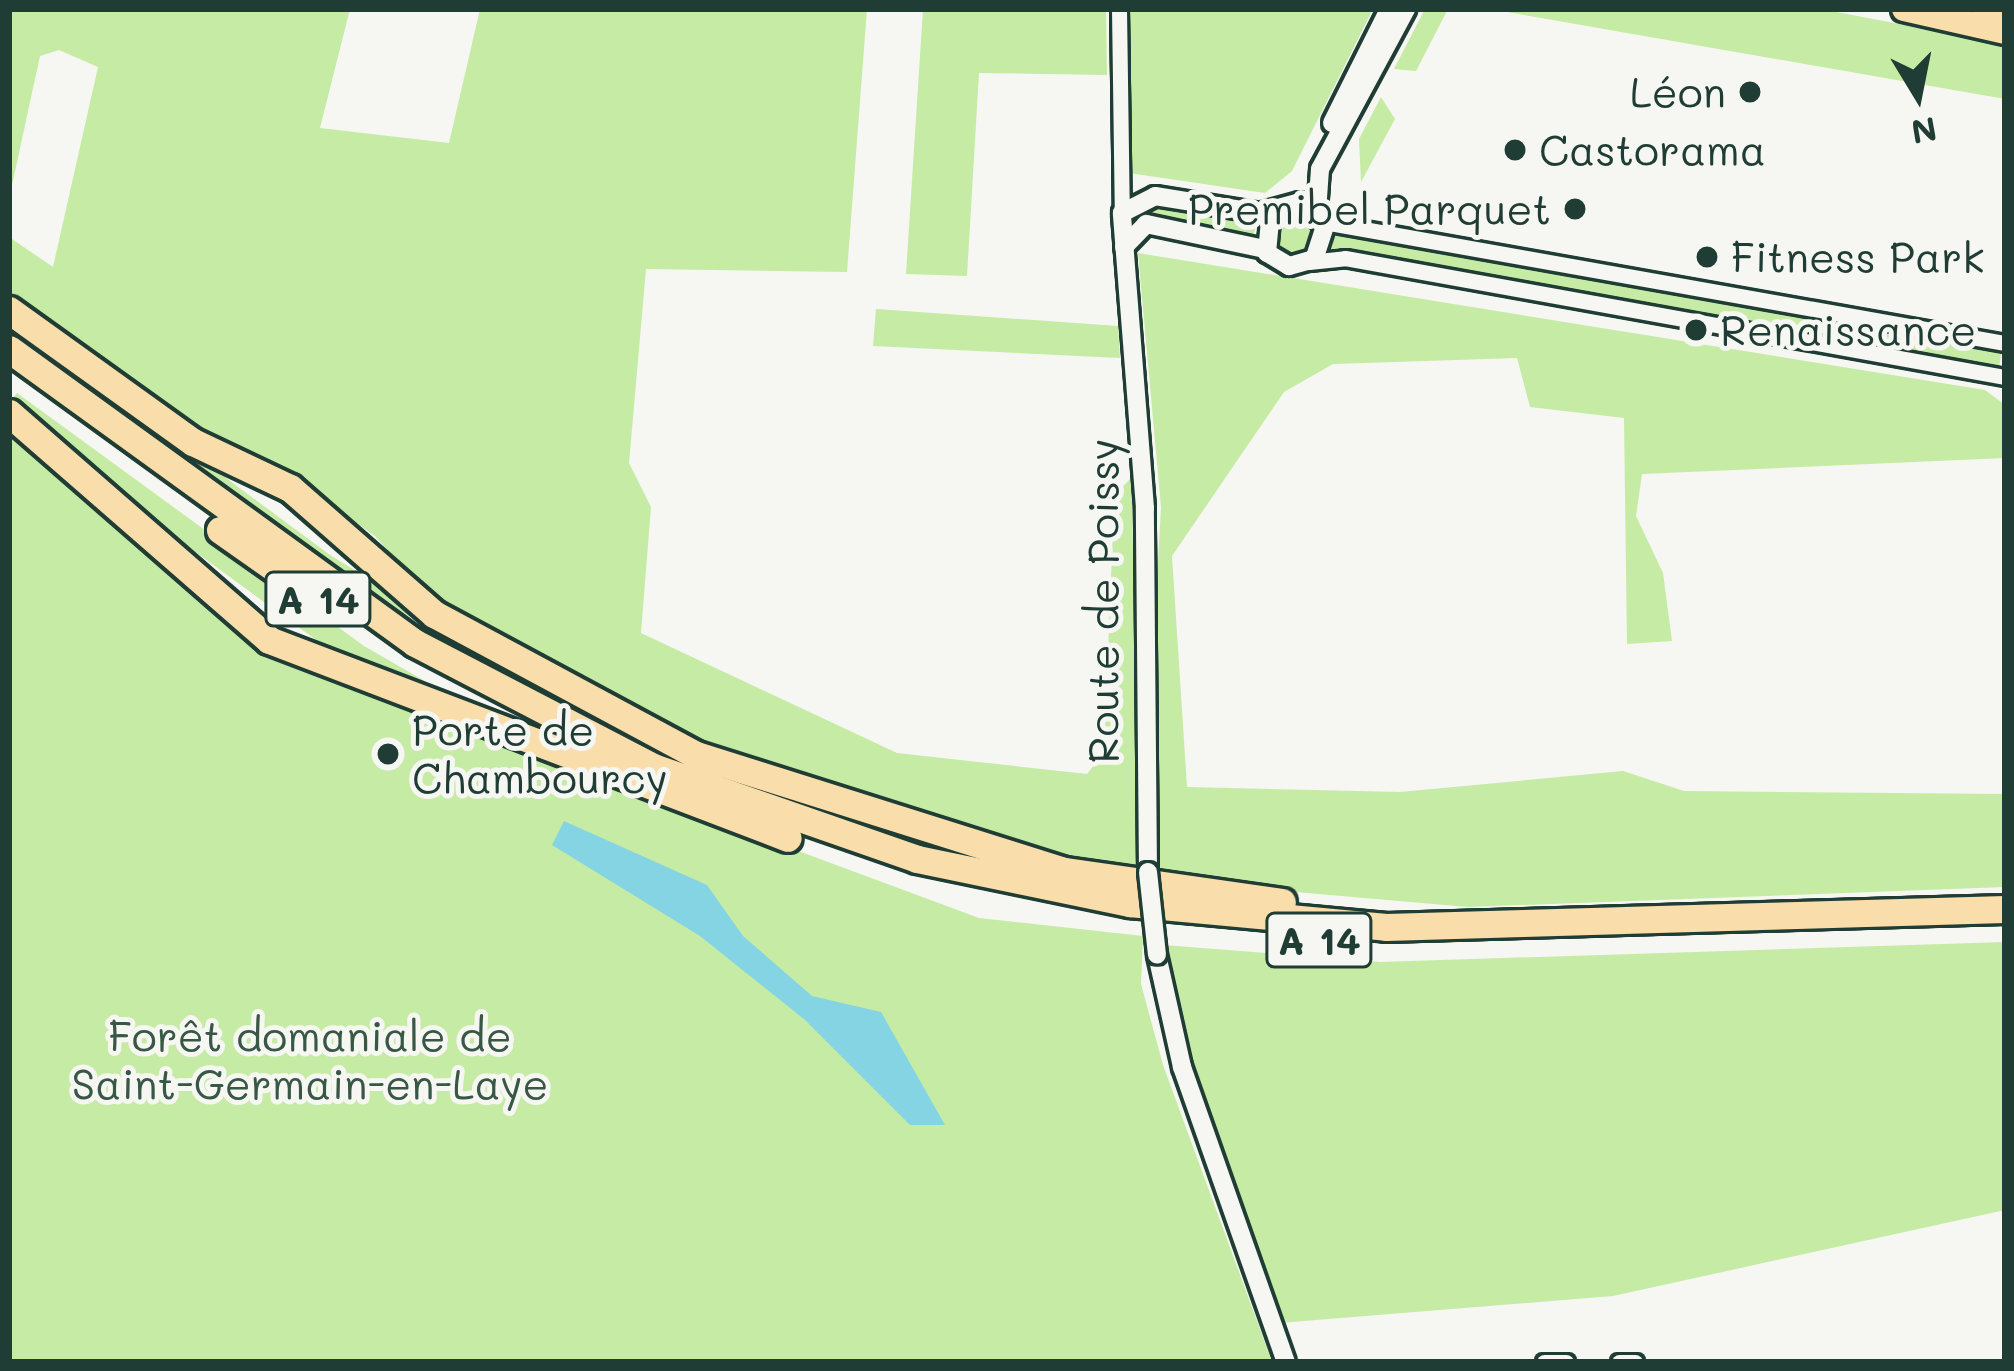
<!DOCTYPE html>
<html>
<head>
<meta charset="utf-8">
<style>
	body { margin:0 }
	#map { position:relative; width:2014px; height:1371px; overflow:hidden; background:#f6f6f2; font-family:Mali,sans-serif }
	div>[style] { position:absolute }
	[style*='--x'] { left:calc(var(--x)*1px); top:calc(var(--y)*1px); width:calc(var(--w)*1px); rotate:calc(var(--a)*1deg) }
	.green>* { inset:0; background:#c6eba4; transform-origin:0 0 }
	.round { border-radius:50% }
	.water>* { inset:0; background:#85d4e3 }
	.roads { filter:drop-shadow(3px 0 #1f3d34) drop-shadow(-3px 0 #1f3d34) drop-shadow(0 3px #1f3d34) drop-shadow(0 -3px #1f3d34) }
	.minor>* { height:15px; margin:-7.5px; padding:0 7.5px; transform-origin:7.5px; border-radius:7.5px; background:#f6f6f2 }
	.tertiary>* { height:18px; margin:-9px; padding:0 9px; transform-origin:9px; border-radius:9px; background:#f6f6f2 }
	.primary>* { height:24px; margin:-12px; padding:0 12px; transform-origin:12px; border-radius:12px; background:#f9deab }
	.motorway>* { height:27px; margin:-13.5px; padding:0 13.5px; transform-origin:13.5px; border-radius:13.5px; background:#f9deab }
	.bridges { filter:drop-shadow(3px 0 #1f3d34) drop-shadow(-3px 0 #1f3d34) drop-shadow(0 3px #1f3d34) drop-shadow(0 -3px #1f3d34) }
	.tertiary-bridge>* { height:18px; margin:-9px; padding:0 9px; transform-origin:9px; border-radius:9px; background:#f6f6f2 }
	.dots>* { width:33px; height:33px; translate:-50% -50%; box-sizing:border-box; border:6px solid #f6f6f2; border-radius:50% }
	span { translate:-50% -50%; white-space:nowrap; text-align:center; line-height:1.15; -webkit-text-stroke:10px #f6f6f2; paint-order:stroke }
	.shield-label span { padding:3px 9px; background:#f6f6f2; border:3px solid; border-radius:9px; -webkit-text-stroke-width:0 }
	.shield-label { font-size:39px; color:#1f3d34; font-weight:700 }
	.poi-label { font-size:42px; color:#1f3d34 }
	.right { translate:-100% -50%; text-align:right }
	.left { translate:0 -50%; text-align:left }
	.street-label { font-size:42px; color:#1f3d34 }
	.park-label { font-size:42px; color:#385745 }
	.frame { position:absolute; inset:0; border:12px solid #1f3d34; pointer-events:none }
	.north { position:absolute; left:1858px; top:36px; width:120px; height:120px; -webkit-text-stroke:9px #f6f6f2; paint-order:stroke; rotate:170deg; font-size:33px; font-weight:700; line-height:48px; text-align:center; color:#1f3d34 }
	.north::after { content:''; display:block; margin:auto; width:42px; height:54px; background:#1f3d34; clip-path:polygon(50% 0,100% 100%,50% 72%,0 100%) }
</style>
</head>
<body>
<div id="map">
	<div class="green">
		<div style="clip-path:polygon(9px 9px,350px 9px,320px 128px,449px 143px,480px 9px,867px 9px,847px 272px,646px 269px,629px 463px,651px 507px,641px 633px,897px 753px,1087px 774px,1104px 752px,1113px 528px,1099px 511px,1132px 477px,1137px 878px,749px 770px,436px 605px,375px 536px,289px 476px,207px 441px,9px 301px,9px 237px,53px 267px,98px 67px,59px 50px,40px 56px,9px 199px)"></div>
		<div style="clip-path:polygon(923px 9px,1106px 9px,1107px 75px,979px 73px,967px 276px,906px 274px)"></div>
		<div style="clip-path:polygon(1128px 9px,1373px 9px,1292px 171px,1265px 193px,1129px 173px)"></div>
		<div style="clip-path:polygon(1425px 9px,1448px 9px,1416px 71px,1394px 69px)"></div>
		<div style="clip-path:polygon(1490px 9px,1821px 9px,2004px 44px,2005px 99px)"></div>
		<div style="clip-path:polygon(1381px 97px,1395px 119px,1361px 182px,1359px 139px)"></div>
		<div style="clip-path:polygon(1155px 201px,1258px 217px,1253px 237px,1136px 211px)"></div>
		<div class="round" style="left:1273px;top:214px;width:42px;height:42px"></div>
		<div style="left:1327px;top:233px;width:685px;height:17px;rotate:10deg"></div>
		<div style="clip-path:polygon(1138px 253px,1985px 390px,2005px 405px,2005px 458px,1642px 474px,1636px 516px,1663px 573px,1672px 641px,1627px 644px,1624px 418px,1530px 407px,1517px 358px,1333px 364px,1284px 392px,1172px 556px,1187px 787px,1400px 792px,1623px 771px,1684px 791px,2005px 794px,2005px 887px,1468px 907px,1159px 880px,1152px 670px,1161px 507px)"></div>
		<div style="clip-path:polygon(876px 309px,1118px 326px,1120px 358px,873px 346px)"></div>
		<div style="clip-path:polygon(9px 317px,330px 555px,554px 694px,733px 777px,993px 859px,715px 776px,517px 683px,313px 557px,9px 333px)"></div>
		<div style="clip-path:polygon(17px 393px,364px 646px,513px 732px,341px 658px,124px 500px,9px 402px)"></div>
		<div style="clip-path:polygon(9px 412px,207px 604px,373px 693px,979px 918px,1143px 936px,1141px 984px,1163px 1065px,1272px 1362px,9px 1362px)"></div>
		<div style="clip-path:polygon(2005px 942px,2005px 1210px,1613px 1296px,1279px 1323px,1192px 1069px,1164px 945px,1380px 962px)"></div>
	</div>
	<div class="water">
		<div style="clip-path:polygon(564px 821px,707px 885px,743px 936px,812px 996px,881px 1012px,945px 1125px,910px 1125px,805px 1020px,700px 936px,552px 845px)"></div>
	</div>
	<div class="roads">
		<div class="minor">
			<div style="--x:1119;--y:9;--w:204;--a:89.2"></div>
			<div style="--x:1324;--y:222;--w:692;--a:10.08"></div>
			<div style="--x:1309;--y:262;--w:36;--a:-6"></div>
			<div style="--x:1345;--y:258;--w:671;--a:10.22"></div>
			<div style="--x:1544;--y:1362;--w:22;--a:0"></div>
			<div style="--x:1619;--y:1362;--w:16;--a:0"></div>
		</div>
		<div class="tertiary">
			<div style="--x:1332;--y:123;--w:127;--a:-63.4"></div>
			<div style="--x:1317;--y:212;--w:43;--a:-86"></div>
			<div style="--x:1320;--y:169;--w:182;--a:-61.7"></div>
			<div style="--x:1124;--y:247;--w:32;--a:-46"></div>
			<div style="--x:1146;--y:224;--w:122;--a:11.9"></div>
			<div style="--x:1148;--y:872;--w:364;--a:-90.5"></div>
			<div style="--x:1145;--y:508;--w:296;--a:-94.5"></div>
			<div style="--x:1122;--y:213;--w:37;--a:-27"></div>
			<div style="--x:1155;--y:196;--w:106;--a:9.2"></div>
			<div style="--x:1260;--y:213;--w:41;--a:-15.4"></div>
			<div style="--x:1300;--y:202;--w:35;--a:44"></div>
			<div style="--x:1325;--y:226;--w:35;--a:108"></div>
			<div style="--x:1314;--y:259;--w:26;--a:164"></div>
			<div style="--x:1289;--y:266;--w:26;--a:-149"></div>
			<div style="--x:1267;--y:253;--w:43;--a:-84.7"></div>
			<div style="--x:1157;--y:955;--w:115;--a:77.4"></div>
			<div style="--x:1182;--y:1067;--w:313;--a:70.6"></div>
		</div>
		<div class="primary">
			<div style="--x:1904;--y:9;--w:104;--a:12.8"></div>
			<div style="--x:1984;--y:9;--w:22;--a:13"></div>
		</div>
		<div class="motorway">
			<div style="--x:9;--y:310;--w:226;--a:35.7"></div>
			<div style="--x:193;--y:442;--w:107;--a:25.4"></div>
			<div style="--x:290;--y:488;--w:191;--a:41.2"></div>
			<div style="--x:434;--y:614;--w:298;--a:28.3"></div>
			<div style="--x:696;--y:755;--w:387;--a:17.5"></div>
			<div style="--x:1065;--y:871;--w:219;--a:8.1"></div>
			<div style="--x:9;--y:349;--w:501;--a:35.91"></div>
			<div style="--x:415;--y:643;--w:268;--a:27.5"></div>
			<div style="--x:653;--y:767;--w:280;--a:19.2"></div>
			<div style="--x:917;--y:859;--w:217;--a:11.7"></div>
			<div style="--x:1129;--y:903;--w:258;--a:5.3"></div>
			<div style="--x:1386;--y:927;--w:619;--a:-1.67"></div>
			<div style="--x:9;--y:413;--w:345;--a:41.1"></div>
			<div style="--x:269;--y:640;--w:555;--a:20.88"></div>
			<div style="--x:220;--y:530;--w:99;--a:35.1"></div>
		</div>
	</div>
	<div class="bridges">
		<div class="tertiary-bridge">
			<div style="--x:1148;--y:872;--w:83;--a:83.8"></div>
		</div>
	</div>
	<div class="dots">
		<div style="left:1750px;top:92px;background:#1f3d34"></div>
		<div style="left:1515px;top:150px;background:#1f3d34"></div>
		<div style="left:1575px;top:209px;background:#1f3d34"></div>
		<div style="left:1707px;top:257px;background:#1f3d34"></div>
		<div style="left:1696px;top:330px;background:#1f3d34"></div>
		<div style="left:388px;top:754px;background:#1f3d34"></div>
	</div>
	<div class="shield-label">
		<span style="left:318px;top:599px">A 14</span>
		<span style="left:1319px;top:940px">A 14</span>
	</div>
	<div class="poi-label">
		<span class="right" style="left:1726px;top:92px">Léon</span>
		<span class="left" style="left:1539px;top:150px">Castorama</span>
		<span class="right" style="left:1551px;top:209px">Premibel Parquet</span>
		<span class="left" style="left:1731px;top:257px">Fitness Park</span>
		<span class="left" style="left:1720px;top:330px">Renaissance</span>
		<span class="left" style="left:412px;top:754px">Porte de<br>Chambourcy</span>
	</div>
	<div class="street-label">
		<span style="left:1103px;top:601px;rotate:-90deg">Route de Poissy</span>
	</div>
	<div class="park-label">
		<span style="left:310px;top:1060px">Forêt domaniale de<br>Saint-Germain-en-Laye</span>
	</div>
	<div class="frame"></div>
	<div class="north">N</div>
</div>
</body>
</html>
